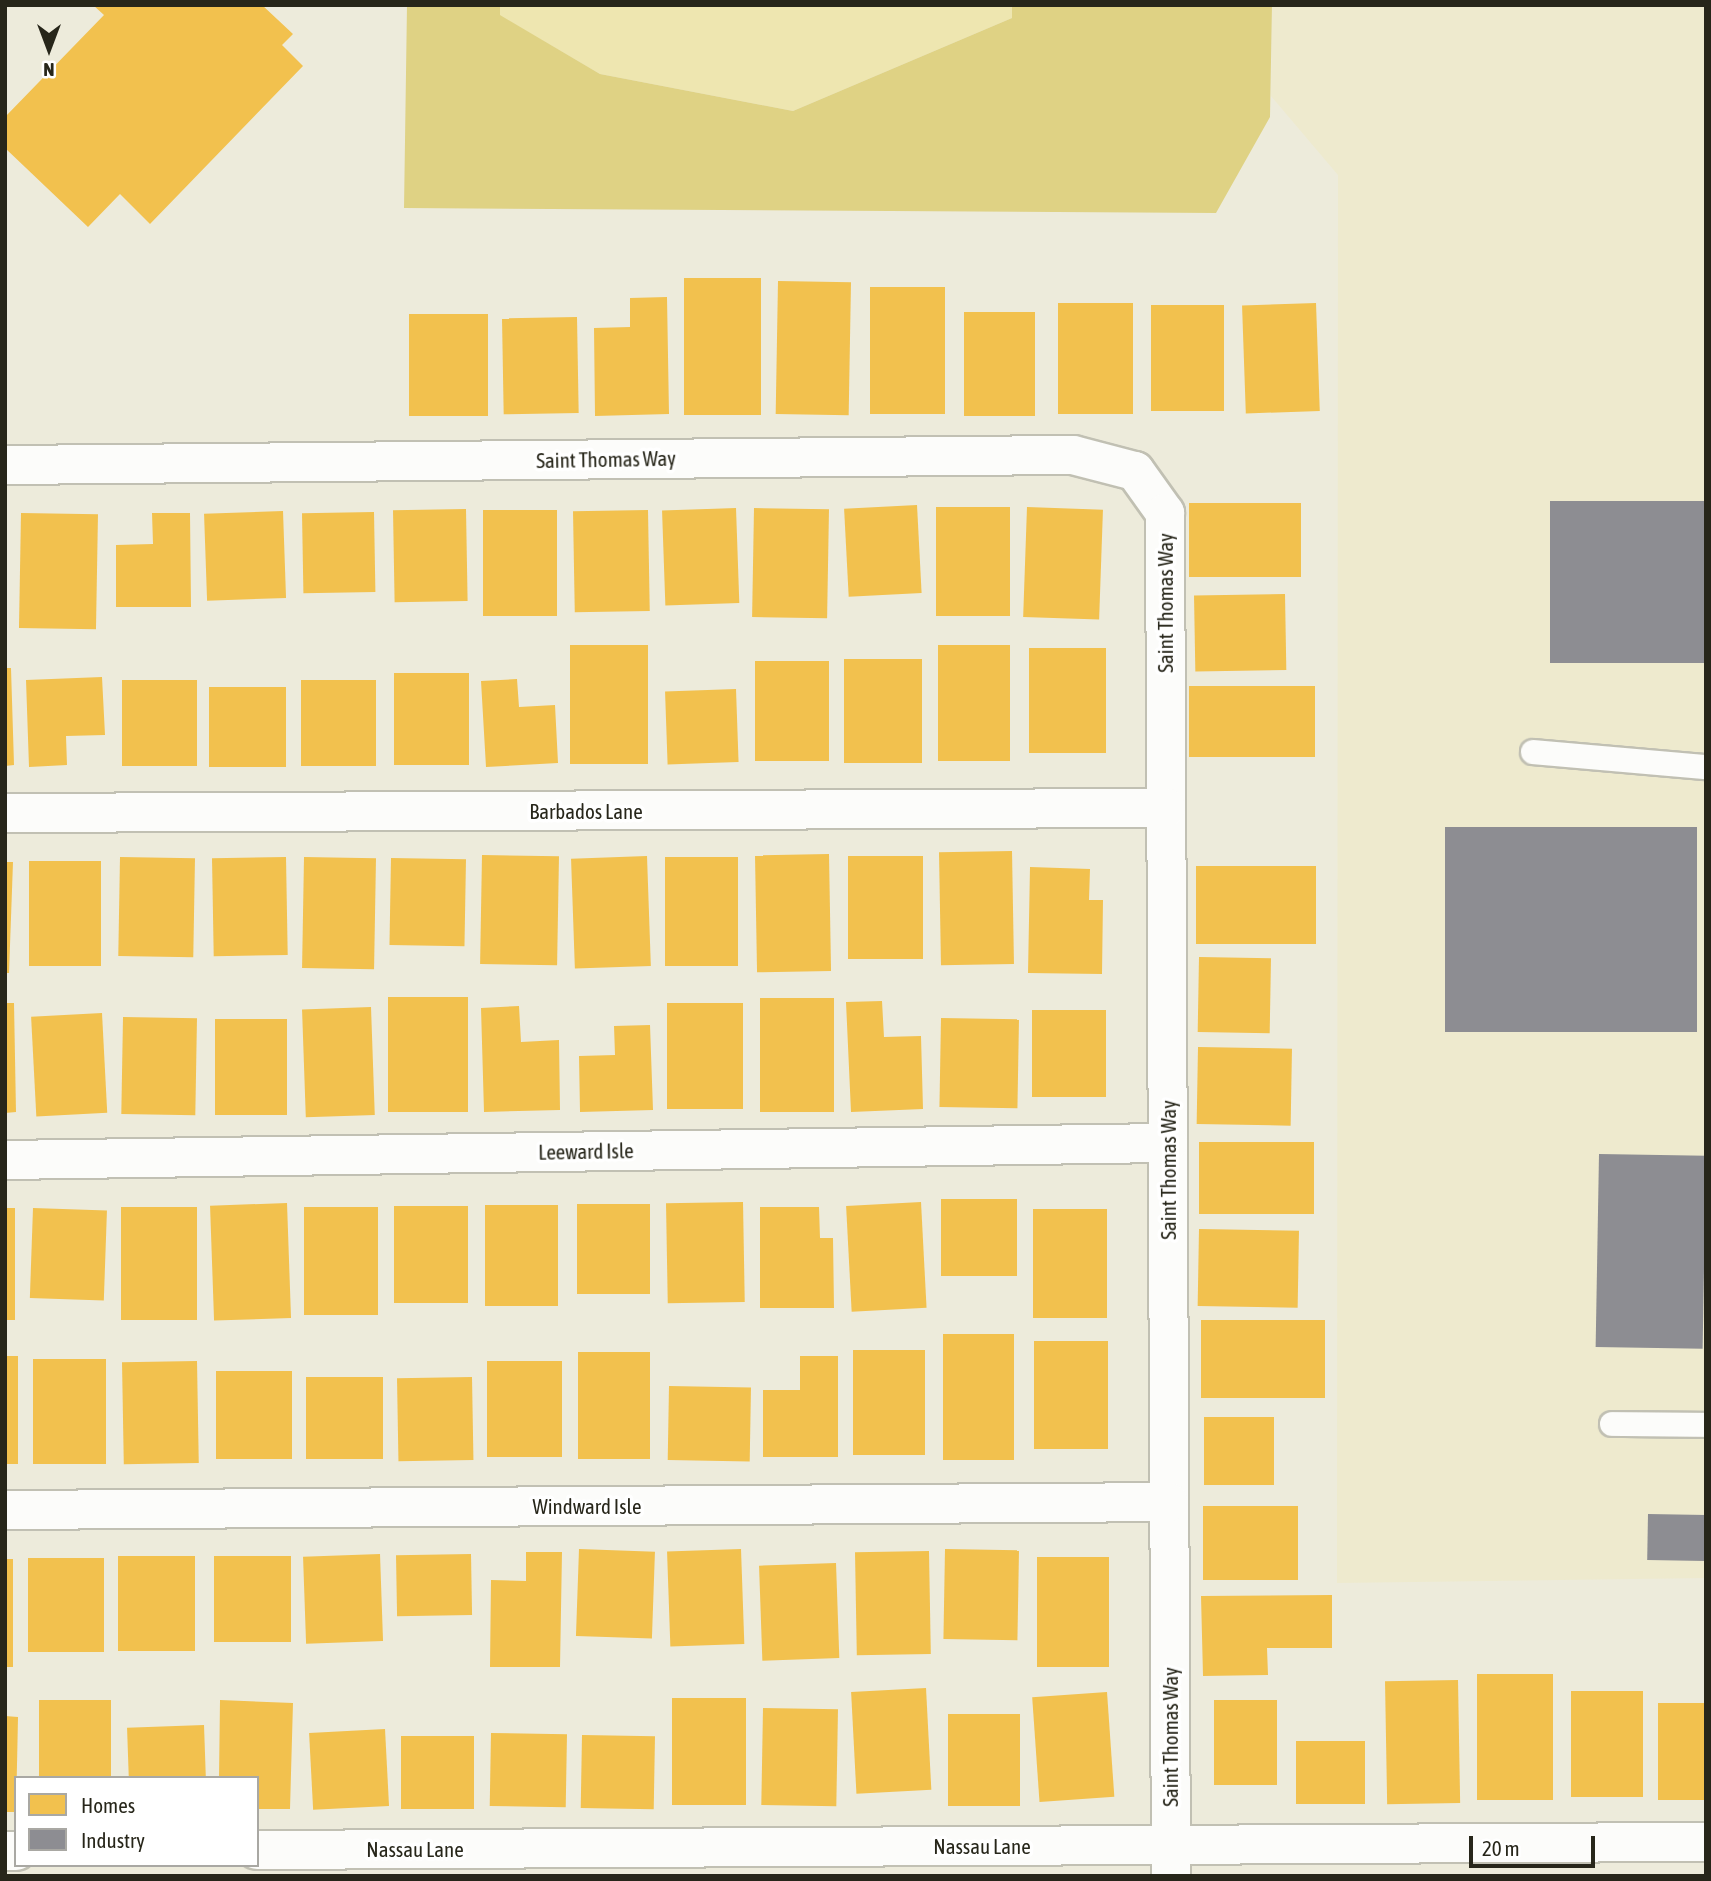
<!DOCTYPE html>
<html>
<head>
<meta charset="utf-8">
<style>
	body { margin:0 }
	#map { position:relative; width:1711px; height:1881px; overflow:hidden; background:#edebdb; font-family:"Asap Condensed",sans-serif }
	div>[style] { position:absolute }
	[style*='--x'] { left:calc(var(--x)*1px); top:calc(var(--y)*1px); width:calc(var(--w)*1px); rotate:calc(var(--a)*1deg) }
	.built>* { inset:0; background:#eeeace }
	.green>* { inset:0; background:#eee6b0 }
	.water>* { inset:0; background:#dfd284 }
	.homes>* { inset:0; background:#f2c14e; transform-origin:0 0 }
	.industry>* { inset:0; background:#8d8d92; transform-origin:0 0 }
	.roads { filter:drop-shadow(2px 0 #c1c0b3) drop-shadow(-2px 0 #c1c0b3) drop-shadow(0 2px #c1c0b3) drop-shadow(0 -2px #c1c0b3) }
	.lane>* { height:24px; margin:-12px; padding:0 12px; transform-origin:12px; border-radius:12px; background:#fcfcfa }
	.street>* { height:38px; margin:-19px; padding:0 19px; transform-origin:19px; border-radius:19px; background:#fcfcfa }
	span { translate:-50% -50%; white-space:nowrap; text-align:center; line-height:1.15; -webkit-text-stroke:7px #fff; paint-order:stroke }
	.street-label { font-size:21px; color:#27261a }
	.frame { position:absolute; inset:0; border:7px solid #27261a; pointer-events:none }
	.legend { position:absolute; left:14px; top:1776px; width:245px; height:91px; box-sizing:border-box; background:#fff; border:2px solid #a9a8a3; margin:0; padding:9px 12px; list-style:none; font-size:21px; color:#27261a }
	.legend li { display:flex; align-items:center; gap:14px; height:35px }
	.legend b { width:35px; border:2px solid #a9a8a3 }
	.north { position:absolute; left:14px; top:14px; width:70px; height:70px; -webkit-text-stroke:5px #fff; paint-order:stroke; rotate:180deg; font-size:19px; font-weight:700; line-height:28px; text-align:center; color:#27261a }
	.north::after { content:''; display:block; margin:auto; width:24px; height:32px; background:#27261a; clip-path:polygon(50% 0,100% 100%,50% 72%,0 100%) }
	.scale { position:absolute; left:1469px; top:1836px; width:126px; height:32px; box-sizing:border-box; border:4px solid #27261a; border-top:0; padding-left:9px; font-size:21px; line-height:24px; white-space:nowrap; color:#27261a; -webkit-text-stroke:5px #fff; paint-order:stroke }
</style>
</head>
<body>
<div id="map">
	<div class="built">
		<div style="clip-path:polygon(1272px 5px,1706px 5px,1706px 1578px,1337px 1583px,1338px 175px,1271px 96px)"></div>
	</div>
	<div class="green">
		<div style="clip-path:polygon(500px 5px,1012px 5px,1012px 18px,793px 111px,600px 74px,499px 15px)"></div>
	</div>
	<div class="water">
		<div style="clip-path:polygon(407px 5px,500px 5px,500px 15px,600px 74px,793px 111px,1012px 18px,1012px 5px,1272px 5px,1270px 117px,1216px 213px,404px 208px)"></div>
	</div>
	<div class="homes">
		<div style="clip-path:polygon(93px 5px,262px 5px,293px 34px,282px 45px,303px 66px,150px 224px,120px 194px,88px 227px,5px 148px,5px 117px,104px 15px)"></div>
		<div style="left:684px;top:278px;width:77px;height:137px"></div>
		<div style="left:778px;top:281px;width:73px;height:133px;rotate:1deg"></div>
		<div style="left:870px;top:287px;width:75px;height:127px"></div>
		<div style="clip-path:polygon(667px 297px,669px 414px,595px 416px,594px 328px,630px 327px,630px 298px)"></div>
		<div style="left:1058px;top:303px;width:75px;height:111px"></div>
		<div style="left:1316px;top:303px;width:108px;height:74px;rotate:88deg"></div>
		<div style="left:1151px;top:305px;width:73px;height:106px"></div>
		<div style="left:964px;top:312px;width:71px;height:104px"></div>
		<div style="left:409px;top:314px;width:79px;height:102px"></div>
		<div style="left:577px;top:317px;width:96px;height:75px;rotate:89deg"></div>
		<div style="left:1189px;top:503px;width:112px;height:74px"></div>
		<div style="left:917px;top:505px;width:88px;height:73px;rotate:87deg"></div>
		<div style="left:936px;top:507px;width:74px;height:109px"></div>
		<div style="left:1027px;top:507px;width:76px;height:110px;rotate:2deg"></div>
		<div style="left:736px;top:508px;width:95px;height:74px;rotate:88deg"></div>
		<div style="left:754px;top:508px;width:75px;height:109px;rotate:1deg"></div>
		<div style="left:466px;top:509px;width:92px;height:73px;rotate:89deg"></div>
		<div style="left:483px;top:510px;width:74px;height:106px"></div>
		<div style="left:648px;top:510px;width:101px;height:75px;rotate:89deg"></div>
		<div style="left:283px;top:511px;width:87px;height:79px;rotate:88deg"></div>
		<div style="left:374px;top:512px;width:80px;height:72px;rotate:89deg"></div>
		<div style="left:21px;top:513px;width:77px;height:115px;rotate:1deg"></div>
		<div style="clip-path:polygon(152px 513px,190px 513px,191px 607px,116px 607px,116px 545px,153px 544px)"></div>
		<div style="left:1285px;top:594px;width:76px;height:91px;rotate:89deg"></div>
		<div style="left:648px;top:645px;width:119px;height:78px;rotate:90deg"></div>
		<div style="left:938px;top:645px;width:72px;height:116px"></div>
		<div style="left:1029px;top:648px;width:77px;height:105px"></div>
		<div style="left:844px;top:659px;width:78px;height:104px"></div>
		<div style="left:755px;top:661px;width:74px;height:100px"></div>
		<div style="clip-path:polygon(5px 668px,11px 668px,14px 765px,5px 766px)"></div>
		<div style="left:394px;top:673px;width:75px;height:92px"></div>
		<div style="clip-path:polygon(102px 677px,105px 735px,66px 736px,67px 765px,29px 767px,26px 680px)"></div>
		<div style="clip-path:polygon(517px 679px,519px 707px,555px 705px,558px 763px,486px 767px,481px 681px)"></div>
		<div style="left:122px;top:680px;width:75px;height:86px"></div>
		<div style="left:301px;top:680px;width:75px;height:86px"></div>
		<div style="left:1189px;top:686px;width:126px;height:71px"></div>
		<div style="left:209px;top:687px;width:77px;height:80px"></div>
		<div style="left:736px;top:689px;width:73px;height:71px;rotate:88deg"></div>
		<div style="left:1012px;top:851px;width:113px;height:73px;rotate:89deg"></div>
		<div style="left:829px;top:854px;width:117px;height:74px;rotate:89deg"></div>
		<div style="left:482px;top:855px;width:77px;height:109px;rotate:1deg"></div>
		<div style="left:647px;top:856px;width:110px;height:76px;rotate:88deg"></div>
		<div style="left:848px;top:856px;width:75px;height:103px"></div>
		<div style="left:120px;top:857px;width:75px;height:99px;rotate:1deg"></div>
		<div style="left:286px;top:857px;width:98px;height:74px;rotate:89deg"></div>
		<div style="left:304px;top:857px;width:72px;height:111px;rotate:1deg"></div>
		<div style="left:665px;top:857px;width:73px;height:109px"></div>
		<div style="left:391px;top:858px;width:75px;height:87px;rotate:1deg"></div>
		<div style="left:29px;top:861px;width:72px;height:105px"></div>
		<div style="clip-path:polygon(5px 862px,13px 862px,9px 973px,5px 973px)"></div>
		<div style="left:1196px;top:866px;width:120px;height:78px"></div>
		<div style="clip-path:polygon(1030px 867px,1090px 869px,1089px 900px,1103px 900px,1102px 974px,1028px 973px)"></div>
		<div style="left:1199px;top:957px;width:72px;height:75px;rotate:1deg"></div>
		<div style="left:388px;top:997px;width:80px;height:115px"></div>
		<div style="left:760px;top:998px;width:74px;height:114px"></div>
		<div style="clip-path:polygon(882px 1001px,884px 1037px,921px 1036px,923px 1109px,851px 1112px,846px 1002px)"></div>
		<div style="clip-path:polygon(5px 1003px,14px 1003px,16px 1112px,5px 1113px)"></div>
		<div style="left:667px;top:1003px;width:76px;height:106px"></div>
		<div style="clip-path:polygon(519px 1006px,521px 1042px,559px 1040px,560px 1110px,484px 1112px,481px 1008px)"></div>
		<div style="left:371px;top:1007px;width:108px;height:69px;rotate:88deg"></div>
		<div style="left:1032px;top:1010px;width:74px;height:87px"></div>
		<div style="left:102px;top:1013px;width:100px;height:71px;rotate:87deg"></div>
		<div style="left:123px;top:1017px;width:74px;height:97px;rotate:1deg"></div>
		<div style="left:941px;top:1018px;width:78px;height:89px;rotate:1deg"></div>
		<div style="left:215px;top:1019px;width:72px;height:96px"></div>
		<div style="clip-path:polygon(650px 1025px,653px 1110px,580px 1112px,579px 1056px,615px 1055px,614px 1026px)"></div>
		<div style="left:1198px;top:1047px;width:94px;height:77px;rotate:1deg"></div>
		<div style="left:1199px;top:1142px;width:115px;height:72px"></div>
		<div style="left:941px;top:1199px;width:76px;height:77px"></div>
		<div style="left:743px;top:1202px;width:100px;height:77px;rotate:89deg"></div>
		<div style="left:921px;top:1202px;width:106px;height:75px;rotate:87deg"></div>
		<div style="left:287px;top:1203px;width:115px;height:77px;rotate:88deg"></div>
		<div style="left:577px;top:1204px;width:73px;height:90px"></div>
		<div style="left:485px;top:1205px;width:73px;height:101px"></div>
		<div style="left:394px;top:1206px;width:74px;height:97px"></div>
		<div style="left:121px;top:1207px;width:76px;height:113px"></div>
		<div style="left:304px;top:1207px;width:74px;height:108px"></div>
		<div style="clip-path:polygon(760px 1207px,819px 1207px,820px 1238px,833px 1238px,834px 1308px,760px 1308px)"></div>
		<div style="left:5px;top:1208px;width:10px;height:112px"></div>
		<div style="left:33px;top:1208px;width:74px;height:90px;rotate:2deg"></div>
		<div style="left:1033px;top:1209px;width:74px;height:109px"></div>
		<div style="left:1199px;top:1229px;width:100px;height:77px;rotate:1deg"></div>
		<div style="left:1201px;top:1320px;width:124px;height:78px"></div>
		<div style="left:943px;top:1334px;width:71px;height:126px"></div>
		<div style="left:1034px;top:1341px;width:74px;height:108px"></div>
		<div style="left:853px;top:1350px;width:72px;height:105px"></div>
		<div style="left:578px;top:1352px;width:72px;height:107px"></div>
		<div style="left:5px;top:1356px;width:13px;height:108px"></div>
		<div style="clip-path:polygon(800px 1356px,838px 1356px,838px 1457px,763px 1457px,763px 1390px,800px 1390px)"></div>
		<div style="left:33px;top:1359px;width:73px;height:105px"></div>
		<div style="left:197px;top:1361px;width:102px;height:75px;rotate:89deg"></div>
		<div style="left:487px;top:1361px;width:75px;height:96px"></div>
		<div style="left:216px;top:1371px;width:76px;height:88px"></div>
		<div style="left:306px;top:1377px;width:77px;height:82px"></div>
		<div style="left:472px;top:1377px;width:83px;height:75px;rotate:89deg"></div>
		<div style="left:669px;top:1386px;width:82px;height:74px;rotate:1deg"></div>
		<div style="left:1204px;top:1417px;width:70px;height:68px"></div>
		<div style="left:1203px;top:1506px;width:95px;height:74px"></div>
		<div style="left:579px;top:1549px;width:76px;height:87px;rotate:2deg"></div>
		<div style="left:741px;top:1549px;width:95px;height:74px;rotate:88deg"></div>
		<div style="left:945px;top:1549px;width:74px;height:90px;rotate:1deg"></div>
		<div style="left:929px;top:1551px;width:103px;height:74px;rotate:89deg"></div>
		<div style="clip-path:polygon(526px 1552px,562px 1552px,560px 1667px,490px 1667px,491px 1580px,526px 1581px)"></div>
		<div style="left:380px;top:1554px;width:87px;height:77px;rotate:88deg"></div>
		<div style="left:471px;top:1554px;width:61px;height:75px;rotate:89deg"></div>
		<div style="left:118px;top:1556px;width:77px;height:95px"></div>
		<div style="left:214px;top:1556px;width:77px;height:86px"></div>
		<div style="left:1037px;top:1557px;width:72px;height:110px"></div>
		<div style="left:28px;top:1558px;width:76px;height:94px"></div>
		<div style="left:5px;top:1559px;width:8px;height:108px"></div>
		<div style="left:836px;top:1563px;width:95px;height:77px;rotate:88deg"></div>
		<div style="clip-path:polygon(1332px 1595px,1332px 1648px,1267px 1648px,1268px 1675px,1203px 1676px,1201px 1596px)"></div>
		<div style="left:1477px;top:1674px;width:76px;height:126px"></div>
		<div style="left:1458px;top:1680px;width:123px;height:73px;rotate:89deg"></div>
		<div style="left:926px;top:1688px;width:102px;height:75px;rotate:87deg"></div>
		<div style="left:1571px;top:1691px;width:72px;height:106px"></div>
		<div style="left:1107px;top:1692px;width:105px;height:75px;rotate:86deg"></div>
		<div style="left:672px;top:1698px;width:74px;height:107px"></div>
		<div style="left:39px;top:1700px;width:72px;height:78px"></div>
		<div style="clip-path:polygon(220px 1700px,293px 1703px,290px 1809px,257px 1809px,257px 1778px,219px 1778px)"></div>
		<div style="left:1214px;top:1700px;width:63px;height:85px"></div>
		<div style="left:1706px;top:1703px;width:97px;height:48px;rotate:90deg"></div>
		<div style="left:763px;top:1708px;width:75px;height:97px;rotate:1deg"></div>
		<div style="left:948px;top:1714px;width:72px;height:92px"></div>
		<div style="clip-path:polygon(5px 1716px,18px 1717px,16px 1812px,5px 1812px)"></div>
		<div style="left:204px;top:1725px;width:53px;height:77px;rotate:88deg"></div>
		<div style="left:385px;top:1729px;width:77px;height:76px;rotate:87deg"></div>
		<div style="left:491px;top:1733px;width:76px;height:73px;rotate:1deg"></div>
		<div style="left:582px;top:1735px;width:73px;height:73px;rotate:1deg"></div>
		<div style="left:401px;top:1736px;width:73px;height:73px"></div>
		<div style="left:1296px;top:1741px;width:69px;height:63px"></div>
	</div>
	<div class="industry">
		<div style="left:1550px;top:501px;width:156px;height:162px"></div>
		<div style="left:1445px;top:827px;width:252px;height:205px"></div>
		<div style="left:1599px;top:1154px;width:107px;height:193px;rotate:1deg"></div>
		<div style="left:1648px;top:1514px;width:58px;height:46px;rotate:1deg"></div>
	</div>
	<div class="roads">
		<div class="lane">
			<div style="--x:1533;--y:752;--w:174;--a:5"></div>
			<div style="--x:1612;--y:1424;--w:94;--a:0.6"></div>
		</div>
		<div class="street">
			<div style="--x:5;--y:465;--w:1068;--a:-0.54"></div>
			<div style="--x:1073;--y:455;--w:64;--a:14.5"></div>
			<div style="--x:1135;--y:471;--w:52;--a:54.5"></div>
			<div style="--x:1165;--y:513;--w:1363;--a:89.75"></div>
			<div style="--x:5;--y:813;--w:1161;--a:-0.25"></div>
			<div style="--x:5;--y:1160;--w:1163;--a:-0.84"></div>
			<div style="--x:5;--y:1510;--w:1164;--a:-0.39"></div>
			<div style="--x:257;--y:1850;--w:1449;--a:-0.32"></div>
			<div style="--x:5;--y:1851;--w:11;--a:0"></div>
		</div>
	</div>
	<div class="street-label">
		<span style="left:606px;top:459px;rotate:-1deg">Saint Thomas Way</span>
		<span style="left:1165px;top:603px;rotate:-90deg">Saint Thomas Way</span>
		<span style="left:586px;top:811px">Barbados Lane</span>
		<span style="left:586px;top:1151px;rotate:-1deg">Leeward Isle</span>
		<span style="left:1168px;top:1170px;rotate:-90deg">Saint Thomas Way</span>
		<span style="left:587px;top:1506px">Windward Isle</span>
		<span style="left:1170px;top:1737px;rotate:-90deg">Saint Thomas Way</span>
		<span style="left:982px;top:1846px">Nassau Lane</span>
		<span style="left:415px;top:1849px">Nassau Lane</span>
	</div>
	<div class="frame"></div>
	<ul class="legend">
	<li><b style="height:19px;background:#f2c14e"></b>Homes</li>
	<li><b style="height:19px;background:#8d8d92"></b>Industry</li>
	</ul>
	<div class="north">N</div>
	<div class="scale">20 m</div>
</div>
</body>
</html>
